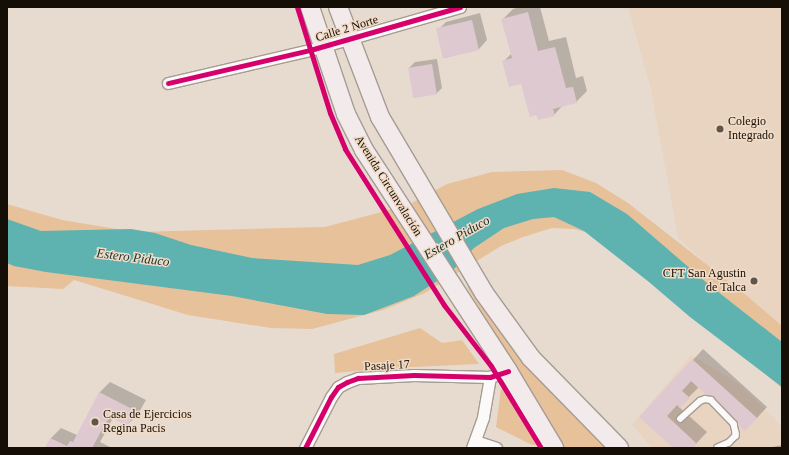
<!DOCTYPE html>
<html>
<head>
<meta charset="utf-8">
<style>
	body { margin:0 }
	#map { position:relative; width:789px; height:455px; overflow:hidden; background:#e7dbd0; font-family:Georgia,serif }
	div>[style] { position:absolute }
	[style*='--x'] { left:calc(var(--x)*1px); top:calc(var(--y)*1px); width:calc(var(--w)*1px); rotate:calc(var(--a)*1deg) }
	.built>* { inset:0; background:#e9d4c1 }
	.green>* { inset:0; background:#e6c19a }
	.water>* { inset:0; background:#5eb2af }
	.shadow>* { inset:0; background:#0003 }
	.building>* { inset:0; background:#dfc9d1; transform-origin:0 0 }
	.roads { filter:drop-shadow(1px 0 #a59c94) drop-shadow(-1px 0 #a59c94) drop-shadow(0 1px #a59c94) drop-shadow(0 -1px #a59c94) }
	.service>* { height:5.5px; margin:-2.75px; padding:0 2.75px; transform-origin:2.75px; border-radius:2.75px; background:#fbfaf8 }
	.minor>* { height:11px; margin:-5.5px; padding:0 5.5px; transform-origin:5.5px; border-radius:5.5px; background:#fbfaf8 }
	.primary>* { height:18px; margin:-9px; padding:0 9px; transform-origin:9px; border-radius:9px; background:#f3eaec }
	.cycleway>* { height:5px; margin:-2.5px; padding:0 2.5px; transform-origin:2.5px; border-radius:2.5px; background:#d6006c }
	.dots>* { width:11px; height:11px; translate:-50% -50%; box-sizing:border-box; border:2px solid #f1dbc6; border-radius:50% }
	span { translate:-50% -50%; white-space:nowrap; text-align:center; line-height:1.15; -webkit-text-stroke:3px #f1dbc6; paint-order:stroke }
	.street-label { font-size:12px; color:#150e07 }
	.poi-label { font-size:12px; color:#150e07 }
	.left { translate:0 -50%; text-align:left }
	.right { translate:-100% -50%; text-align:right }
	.water-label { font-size:13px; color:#152f2f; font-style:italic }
	.frame { position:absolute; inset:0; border:8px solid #150e07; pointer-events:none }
</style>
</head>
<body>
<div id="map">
	<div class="built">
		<div style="clip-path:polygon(628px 7px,782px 7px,782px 329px,774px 325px,678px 238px,651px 90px)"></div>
		<div style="clip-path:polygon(691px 355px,739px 384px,770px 414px,782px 427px,782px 448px,652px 448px,632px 425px)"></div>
	</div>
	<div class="green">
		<div style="clip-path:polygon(562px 170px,596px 183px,628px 203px,747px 296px,782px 326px,782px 388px,597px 235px,574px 229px,552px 228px,523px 237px,501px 246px,425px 293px,383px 310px,312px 329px,271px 328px,188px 315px,74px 280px,63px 289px,7px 286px,7px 204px,62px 220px,135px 232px,325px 227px,408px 205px,447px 184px,492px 172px)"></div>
		<div style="clip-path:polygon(470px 284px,505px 338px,526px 365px,601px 442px,604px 448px,562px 448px,467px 287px)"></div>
		<div style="clip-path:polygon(420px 328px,442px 343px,462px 340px,479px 364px,390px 368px,335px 373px,334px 354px)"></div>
		<div style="clip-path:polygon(501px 389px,509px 393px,540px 445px,532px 445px,496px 427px)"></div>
	</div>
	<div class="water">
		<div style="clip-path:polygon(554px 188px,590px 192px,627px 214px,708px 284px,782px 342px,782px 387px,690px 317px,649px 282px,584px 231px,554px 217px,533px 219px,504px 228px,474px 248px,451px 272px,414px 296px,364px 315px,327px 314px,232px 296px,46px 272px,14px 266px,7px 263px,7px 219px,41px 231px,131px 229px,155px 233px,191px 245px,252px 258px,358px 265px,390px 255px,478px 209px,517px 194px)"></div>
	</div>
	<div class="shadow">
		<div style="clip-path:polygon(519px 7px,540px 7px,549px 41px,566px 37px,576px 78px,583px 76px,587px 91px,576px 102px,563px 105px,554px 115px,522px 83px,504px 61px,512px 53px,503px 19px,513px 9px)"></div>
		<div style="clip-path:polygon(480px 13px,487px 40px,479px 49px,445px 58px,438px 30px,446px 22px)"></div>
		<div style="clip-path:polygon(437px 59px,442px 88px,436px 94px,409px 68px,415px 62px)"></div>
		<div style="clip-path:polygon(703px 349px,767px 407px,756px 419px,699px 387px,679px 407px,707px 432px,692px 448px,675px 448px,641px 417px)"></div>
		<div style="clip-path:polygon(110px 382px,146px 400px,138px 414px,127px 425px,113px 418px,100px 442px,112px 448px,46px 448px,51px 438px,61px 428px,77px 435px,80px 432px,99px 393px)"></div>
		<div style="clip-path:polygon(782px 445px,782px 448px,767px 448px)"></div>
	</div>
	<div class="building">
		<div style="clip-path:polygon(528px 12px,538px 51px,555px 47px,566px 88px,573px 87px,577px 103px,553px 109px,555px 116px,538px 120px,536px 115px,530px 117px,521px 84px,509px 87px,502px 61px,512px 58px,501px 19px)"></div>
		<div style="left:472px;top:20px;width:31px;height:37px;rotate:77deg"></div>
		<div style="left:432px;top:64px;width:31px;height:24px;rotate:81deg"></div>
		<div style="clip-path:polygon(692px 359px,757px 418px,745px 431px,691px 381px,682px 391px,690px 398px,680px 408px,677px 405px,667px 416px,697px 444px,693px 448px,673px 448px,639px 417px)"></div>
		<div style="clip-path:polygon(99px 392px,136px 411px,127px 426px,109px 417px,92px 448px,45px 448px,50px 438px,67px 446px,70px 441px,73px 442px)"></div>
	</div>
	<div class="roads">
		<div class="service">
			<div style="--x:680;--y:419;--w:27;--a:-42"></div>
			<div style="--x:700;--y:401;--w:5;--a:-22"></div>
			<div style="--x:705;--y:399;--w:6;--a:9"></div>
			<div style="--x:711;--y:400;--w:33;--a:46"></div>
			<div style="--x:734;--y:424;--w:9;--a:77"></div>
			<div style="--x:736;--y:433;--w:3;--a:90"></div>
			<div style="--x:736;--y:436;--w:10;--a:135"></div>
			<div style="--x:729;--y:443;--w:12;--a:156"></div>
		</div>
		<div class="minor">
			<div style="--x:168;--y:83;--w:146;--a:-13.1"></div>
			<div style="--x:310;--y:50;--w:156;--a:-16"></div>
			<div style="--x:475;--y:441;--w:22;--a:18"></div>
			<div style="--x:305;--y:448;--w:57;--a:-63"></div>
			<div style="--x:331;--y:397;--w:12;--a:-55"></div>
			<div style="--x:338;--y:387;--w:10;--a:-29"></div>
			<div style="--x:347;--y:382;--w:12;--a:-20"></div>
			<div style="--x:358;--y:378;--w:56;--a:-3.1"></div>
			<div style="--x:414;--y:375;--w:76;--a:1.5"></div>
			<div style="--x:490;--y:377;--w:19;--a:-18"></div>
			<div style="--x:472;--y:448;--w:33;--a:-70"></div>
			<div style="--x:483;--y:417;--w:41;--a:-80.1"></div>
		</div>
		<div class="primary">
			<div style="--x:310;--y:7;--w:113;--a:71.4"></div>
			<div style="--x:346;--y:114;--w:40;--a:63.4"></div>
			<div style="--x:364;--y:150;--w:264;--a:56.9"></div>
			<div style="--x:508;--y:371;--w:90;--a:59.1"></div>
			<div style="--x:338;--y:7;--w:118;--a:69.1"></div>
			<div style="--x:380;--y:117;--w:204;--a:59.4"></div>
			<div style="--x:484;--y:293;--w:80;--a:54.1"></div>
			<div style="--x:531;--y:358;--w:126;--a:45.6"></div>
		</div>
	</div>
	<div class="cycleway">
		<div style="--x:297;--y:7;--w:111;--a:72.7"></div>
		<div style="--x:330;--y:113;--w:39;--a:67"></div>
		<div style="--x:345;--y:149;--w:185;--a:57.6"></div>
		<div style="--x:444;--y:305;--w:77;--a:52.4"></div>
		<div style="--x:491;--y:366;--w:96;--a:58.6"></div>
		<div style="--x:168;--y:83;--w:146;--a:-13.1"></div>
		<div style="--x:310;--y:50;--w:156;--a:-16"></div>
		<div style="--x:305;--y:448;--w:57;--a:-63"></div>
		<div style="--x:331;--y:397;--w:12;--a:-55"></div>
		<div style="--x:338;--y:387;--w:10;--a:-29"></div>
		<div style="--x:347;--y:382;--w:12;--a:-20"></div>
		<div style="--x:358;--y:378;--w:56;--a:-3.1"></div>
		<div style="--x:414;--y:375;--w:76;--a:1.5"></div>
		<div style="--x:490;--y:377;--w:19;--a:-18"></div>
	</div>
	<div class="dots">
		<div style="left:720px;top:129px;background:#5e564d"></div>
		<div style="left:754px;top:281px;background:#5e564d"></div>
		<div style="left:95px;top:422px;background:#5e564d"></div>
	</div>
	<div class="street-label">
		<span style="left:347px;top:29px;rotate:-17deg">Calle 2 Norte</span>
		<span style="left:388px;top:186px;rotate:58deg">Avenida Circunvalación</span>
		<span style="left:387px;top:366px;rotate:-3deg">Pasaje 17</span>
	</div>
	<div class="poi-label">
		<span class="left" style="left:728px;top:129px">Colegio<br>Integrado</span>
		<span class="right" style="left:746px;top:281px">CFT San Agustin<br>de Talca</span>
		<span class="left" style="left:103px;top:422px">Casa de Ejercicios<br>Regina Pacis</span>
	</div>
	<div class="water-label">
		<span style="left:457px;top:238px;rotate:-30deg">Estero Piduco</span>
		<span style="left:133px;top:258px;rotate:7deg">Estero Piduco</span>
	</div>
	<div class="frame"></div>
</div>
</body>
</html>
